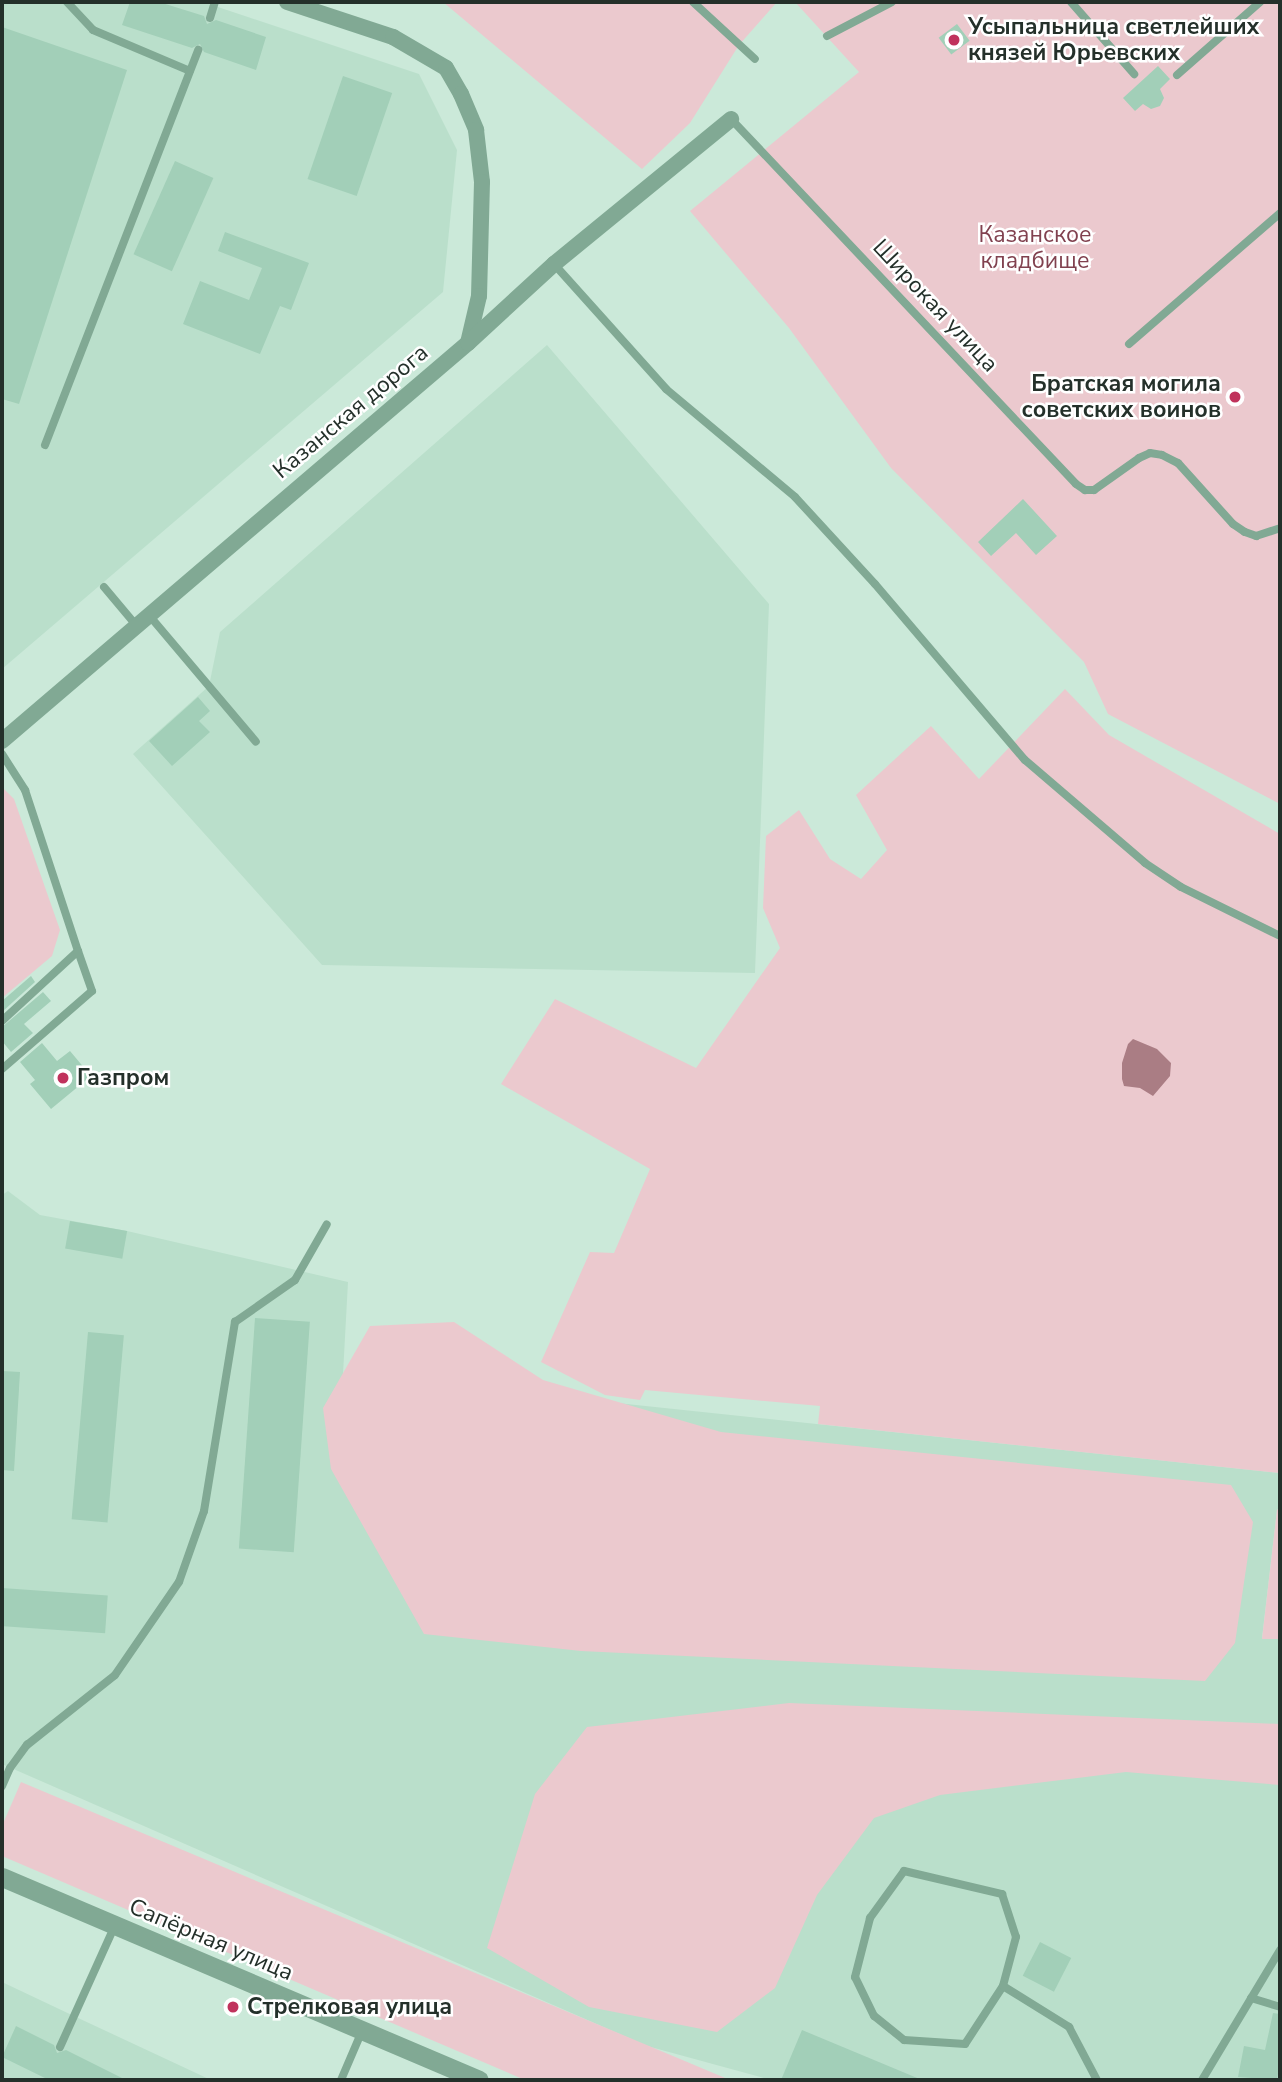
<!DOCTYPE html>
<html>
<head>
<meta charset="utf-8">
<style>
	body { margin:0 }
	#map { position:relative; width:1282px; height:2082px; overflow:hidden; background:#cbe9d9; font-family:"Nunito Sans",sans-serif }
	div>[style] { position:absolute }
	[style*='--x'] { left:calc(var(--x)*1px); top:calc(var(--y)*1px); width:calc(var(--w)*1px); rotate:calc(var(--a)*1deg) }
	.built>* { inset:0; background:#badfcb }
	.green>* { inset:0; background:#ebc9ce }
	.water>* { inset:0; background:#aa7d84 }
	.building>* { inset:0; background:#a2cfb8; transform-origin:0 0 }
	.service>* { height:8px; margin:-4px; padding:0 4px; transform-origin:4px; border-radius:4px; background:#81a994 }
	.minor>* { height:16px; margin:-8px; padding:0 8px; transform-origin:8px; border-radius:8px; background:#81a994 }
	.tertiary>* { height:19px; margin:-9.5px; padding:0 9.5px; transform-origin:9.5px; border-radius:9.5px; background:#81a994 }
	.dots>* { width:19px; height:19px; translate:-50% -50%; box-sizing:border-box; border:4px solid #fff; border-radius:50% }
	span { translate:-50% -50%; white-space:nowrap; text-align:center; line-height:1.15; -webkit-text-stroke:5px #fff; paint-order:stroke }
	.poi-label { font-size:23px; color:#24302a; font-weight:700 }
	.left { translate:0 -50%; text-align:left }
	.right { translate:-100% -50%; text-align:right }
	.park-label { font-size:23px; color:#81414f }
	.street-label { font-size:23px; color:#24302a }
	.frame { position:absolute; inset:0; border:4px solid #24302a; pointer-events:none }
</style>
</head>
<body>
<div id="map">
	<div class="built">
		<div style="clip-path:polygon(2px 2px,203px 2px,419px 74px,457px 150px,443px 292px,2px 669px)"></div>
		<div style="clip-path:polygon(547px 345px,769px 604px,755px 973px,322px 965px,133px 754px,209px 686px,220px 632px)"></div>
		<div style="clip-path:polygon(8px 1191px,40px 1215px,127px 1231px,348px 1282px,343px 1374px,1280px 1473px,1280px 1507px,1277px 1510px,1262px 1638px,1280px 1639px,1280px 2080px,771px 2080px,647px 2046px,2px 1764px,2px 1195px)"></div>
		<div style="clip-path:polygon(2px 1982px,76px 2017px,211px 2080px,2px 2080px)"></div>
	</div>
	<div class="green">
		<div style="clip-path:polygon(443px 2px,777px 2px,739px 45px,690px 123px,642px 169px)"></div>
		<div style="clip-path:polygon(795px 2px,1280px 2px,1280px 804px,1108px 714px,1084px 662px,891px 468px,789px 328px,690px 211px,859px 72px)"></div>
		<div style="clip-path:polygon(1065px 689px,1109px 735px,1280px 834px,1280px 1473px,818px 1424px,820px 1406px,645px 1390px,640px 1400px,605px 1395px,541px 1362px,590px 1252px,614px 1253px,650px 1169px,501px 1084px,555px 999px,696px 1068px,780px 948px,763px 908px,766px 836px,799px 810px,830px 859px,861px 879px,887px 850px,856px 795px,931px 726px,979px 779px)"></div>
		<div style="clip-path:polygon(4px 789px,14px 799px,60px 930px,52px 956px,2px 998px,2px 791px)"></div>
		<div style="clip-path:polygon(454px 1322px,543px 1380px,721px 1432px,1231px 1485px,1253px 1522px,1235px 1643px,1205px 1681px,581px 1651px,424px 1634px,331px 1469px,323px 1408px,370px 1326px)"></div>
		<div style="clip-path:polygon(1280px 1507px,1280px 1639px,1262px 1639px,1277px 1510px)"></div>
		<div style="clip-path:polygon(789px 1703px,1280px 1724px,1280px 1785px,1126px 1772px,940px 1795px,874px 1818px,817px 1895px,775px 1988px,717px 2032px,589px 2007px,487px 1948px,535px 1794px,587px 1727px)"></div>
		<div style="clip-path:polygon(21px 1782px,730px 2080px,525px 2080px,2px 1856px,2px 1826px)"></div>
	</div>
	<div class="water">
		<div style="clip-path:polygon(1133px 1039px,1157px 1049px,1171px 1063px,1170px 1076px,1153px 1096px,1140px 1088px,1124px 1086px,1122px 1079px,1122px 1063px,1128px 1044px)"></div>
	</div>
	<div class="building">
		<div style="clip-path:polygon(130px 2px,159px 2px,204px 16px,207px 24px,216px 20px,266px 37px,256px 70px,204px 52px,200px 44px,192px 48px,122px 25px)"></div>
		<div style="left:957px;top:24px;width:21px;height:23px;rotate:53deg"></div>
		<div style="clip-path:polygon(2px 27px,127px 70px,19px 404px,2px 399px)"></div>
		<div style="clip-path:polygon(1158px 66px,1170px 79px,1160px 89px,1164px 98px,1160px 106px,1151px 109px,1143px 104px,1135px 111px,1123px 98px)"></div>
		<div style="left:343px;top:76px;width:52px;height:109px;rotate:19deg"></div>
		<div style="left:175px;top:161px;width:42px;height:102px;rotate:24deg"></div>
		<div style="clip-path:polygon(225px 232px,309px 263px,291px 310px,280px 306px,260px 354px,183px 324px,200px 281px,249px 300px,262px 268px,218px 251px)"></div>
		<div style="clip-path:polygon(1023px 499px,1057px 536px,1036px 555px,1016px 533px,991px 556px,978px 542px)"></div>
		<div style="clip-path:polygon(198px 697px,210px 711px,199px 721px,210px 732px,172px 766px,149px 741px)"></div>
		<div style="clip-path:polygon(31px 976px,35px 982px,2px 1012px,2px 1001px)"></div>
		<div style="clip-path:polygon(43px 992px,51px 1001px,24px 1024px,33px 1033px,11px 1052px,2px 1041px,2px 1027px)"></div>
		<div style="clip-path:polygon(42px 1043px,57px 1061px,70px 1051px,91px 1076px,51px 1109px,30px 1084px,35px 1080px,20px 1062px)"></div>
		<div style="left:70px;top:1221px;width:58px;height:28px;rotate:10deg"></div>
		<div style="left:255px;top:1318px;width:55px;height:231px;rotate:4deg"></div>
		<div style="left:88px;top:1332px;width:36px;height:188px;rotate:5deg"></div>
		<div style="clip-path:polygon(2px 1371px,20px 1372px,14px 1471px,2px 1470px)"></div>
		<div style="left:2px;top:1588px;width:106px;height:38px;rotate:4deg"></div>
		<div style="left:1040px;top:1942px;width:35px;height:38px;rotate:27deg"></div>
		<div style="clip-path:polygon(1273px 2013px,1280px 2014px,1280px 2062px,1277px 2080px,1238px 2077px,1244px 2046px,1265px 2050px)"></div>
		<div style="clip-path:polygon(16px 2026px,54px 2045px,57px 2053px,66px 2050px,126px 2080px,49px 2080px,2px 2057px)"></div>
		<div style="clip-path:polygon(802px 2030px,922px 2080px,781px 2080px)"></div>
	</div>
	<div class="service">
		<div style="--x:67;--y:2;--w:38;--a:47"></div>
		<div style="--x:93;--y:30;--w:105;--a:22.9"></div>
		<div style="--x:693;--y:2;--w:84;--a:42.6"></div>
		<div style="--x:1071;--y:2;--w:96;--a:48.8"></div>
		<div style="--x:210;--y:18;--w:17;--a:-73"></div>
		<div style="--x:827;--y:36;--w:73;--a:-27.6"></div>
		<div style="--x:1177;--y:75;--w:111;--a:-41.3"></div>
		<div style="--x:731;--y:119;--w:502;--a:46.61"></div>
		<div style="--x:1076;--y:484;--w:11;--a:34"></div>
		<div style="--x:1085;--y:490;--w:9;--a:0"></div>
		<div style="--x:1094;--y:490;--w:55;--a:-35.4"></div>
		<div style="--x:1139;--y:458;--w:12;--a:-24"></div>
		<div style="--x:1150;--y:453;--w:12;--a:9"></div>
		<div style="--x:1162;--y:455;--w:18;--a:27"></div>
		<div style="--x:1178;--y:463;--w:82;--a:48"></div>
		<div style="--x:1233;--y:524;--w:14;--a:34"></div>
		<div style="--x:1245;--y:532;--w:12;--a:20"></div>
		<div style="--x:1256;--y:536;--w:25;--a:-18"></div>
		<div style="--x:554;--y:264;--w:168;--a:48.1"></div>
		<div style="--x:666;--y:389;--w:168;--a:39.9"></div>
		<div style="--x:795;--y:497;--w:118;--a:47.4"></div>
		<div style="--x:875;--y:584;--w:231;--a:49.6"></div>
		<div style="--x:1025;--y:760;--w:158;--a:40.6"></div>
		<div style="--x:1145;--y:863;--w:43;--a:33.7"></div>
		<div style="--x:1181;--y:887;--w:110;--a:26.3"></div>
		<div style="--x:1129;--y:344;--w:200;--a:-40.9"></div>
		<div style="--x:45;--y:445;--w:424;--a:-68.8"></div>
		<div style="--x:104;--y:587;--w:48;--a:50"></div>
		<div style="--x:148;--y:614;--w:167;--a:49.8"></div>
		<div style="--x:2;--y:754;--w:43;--a:57.4"></div>
		<div style="--x:25;--y:790;--w:169;--a:71.8"></div>
		<div style="--x:78;--y:951;--w:103;--a:137.4"></div>
		<div style="--x:2;--y:1069;--w:119;--a:-40.9"></div>
		<div style="--x:92;--y:991;--w:42;--a:-109.3"></div>
		<div style="--x:2;--y:1786;--w:20;--a:-66"></div>
		<div style="--x:10;--y:1768;--w:29;--a:-54"></div>
		<div style="--x:27;--y:1745;--w:112;--a:-38.5"></div>
		<div style="--x:115;--y:1675;--w:113;--a:-55.5"></div>
		<div style="--x:179;--y:1582;--w:75;--a:-70.6"></div>
		<div style="--x:204;--y:1511;--w:192;--a:-80.7"></div>
		<div style="--x:235;--y:1322;--w:73;--a:-35"></div>
		<div style="--x:295;--y:1280;--w:64;--a:-60.3"></div>
		<div style="--x:904;--y:1871;--w:101;--a:13.2"></div>
		<div style="--x:1002;--y:1894;--w:45;--a:72"></div>
		<div style="--x:1016;--y:1937;--w:51;--a:104.9"></div>
		<div style="--x:1003;--y:1986;--w:69;--a:123.2"></div>
		<div style="--x:965;--y:2044;--w:61;--a:-176.2"></div>
		<div style="--x:904;--y:2040;--w:38;--a:-141"></div>
		<div style="--x:874;--y:2016;--w:43;--a:-116"></div>
		<div style="--x:855;--y:1977;--w:61;--a:-75.7"></div>
		<div style="--x:870;--y:1918;--w:58;--a:-54.1"></div>
		<div style="--x:1003;--y:1986;--w:78;--a:31.8"></div>
		<div style="--x:1069;--y:2027;--w:60;--a:62.2"></div>
		<div style="--x:1251;--y:1998;--w:30;--a:17"></div>
		<div style="--x:60;--y:2047;--w:134;--a:-65.7"></div>
		<div style="--x:341;--y:2080;--w:53;--a:-66.8"></div>
		<div style="--x:1202;--y:2080;--w:152;--a:-59"></div>
	</div>
	<div class="minor">
		<div style="--x:287;--y:2;--w:112;--a:18.3"></div>
		<div style="--x:393;--y:37;--w:61;--a:30.3"></div>
		<div style="--x:446;--y:68;--w:30;--a:60"></div>
		<div style="--x:461;--y:94;--w:39;--a:67"></div>
		<div style="--x:476;--y:130;--w:52;--a:83.4"></div>
		<div style="--x:482;--y:182;--w:114;--a:91.5"></div>
		<div style="--x:479;--y:296;--w:48;--a:103.2"></div>
		<div style="--x:2;--y:741;--w:613;--a:-40.5"></div>
		<div style="--x:468;--y:343;--w:117;--a:-42.6"></div>
		<div style="--x:554;--y:264;--w:229;--a:-39.3"></div>
	</div>
	<div class="tertiary">
		<div style="--x:2;--y:1877;--w:518;--a:23.05"></div>
	</div>
	<div class="dots">
		<div style="left:954px;top:40px;background:#c0325c"></div>
		<div style="left:1235px;top:397px;background:#c0325c"></div>
		<div style="left:63px;top:1078px;background:#c0325c"></div>
		<div style="left:233px;top:2007px;background:#c0325c"></div>
	</div>
	<div class="poi-label">
		<span class="left" style="left:968px;top:40px">Усыпальница светлейших<br>князей Юрьевских</span>
		<span class="right" style="left:1221px;top:397px">Братская могила<br>советских воинов</span>
		<span class="left" style="left:77px;top:1078px">Газпром</span>
		<span class="left" style="left:247px;top:2007px">Стрелковая улица</span>
	</div>
	<div class="park-label">
		<span style="left:1035px;top:248px">Казанское<br>кладбище</span>
	</div>
	<div class="street-label">
		<span style="left:935px;top:306px;rotate:47deg">Широкая улица</span>
		<span style="left:351px;top:412px;rotate:-40deg">Казанская дорога</span>
		<span style="left:211px;top:1940px;rotate:23deg">Сапёрная улица</span>
	</div>
	<div class="frame"></div>
</div>
</body>
</html>
